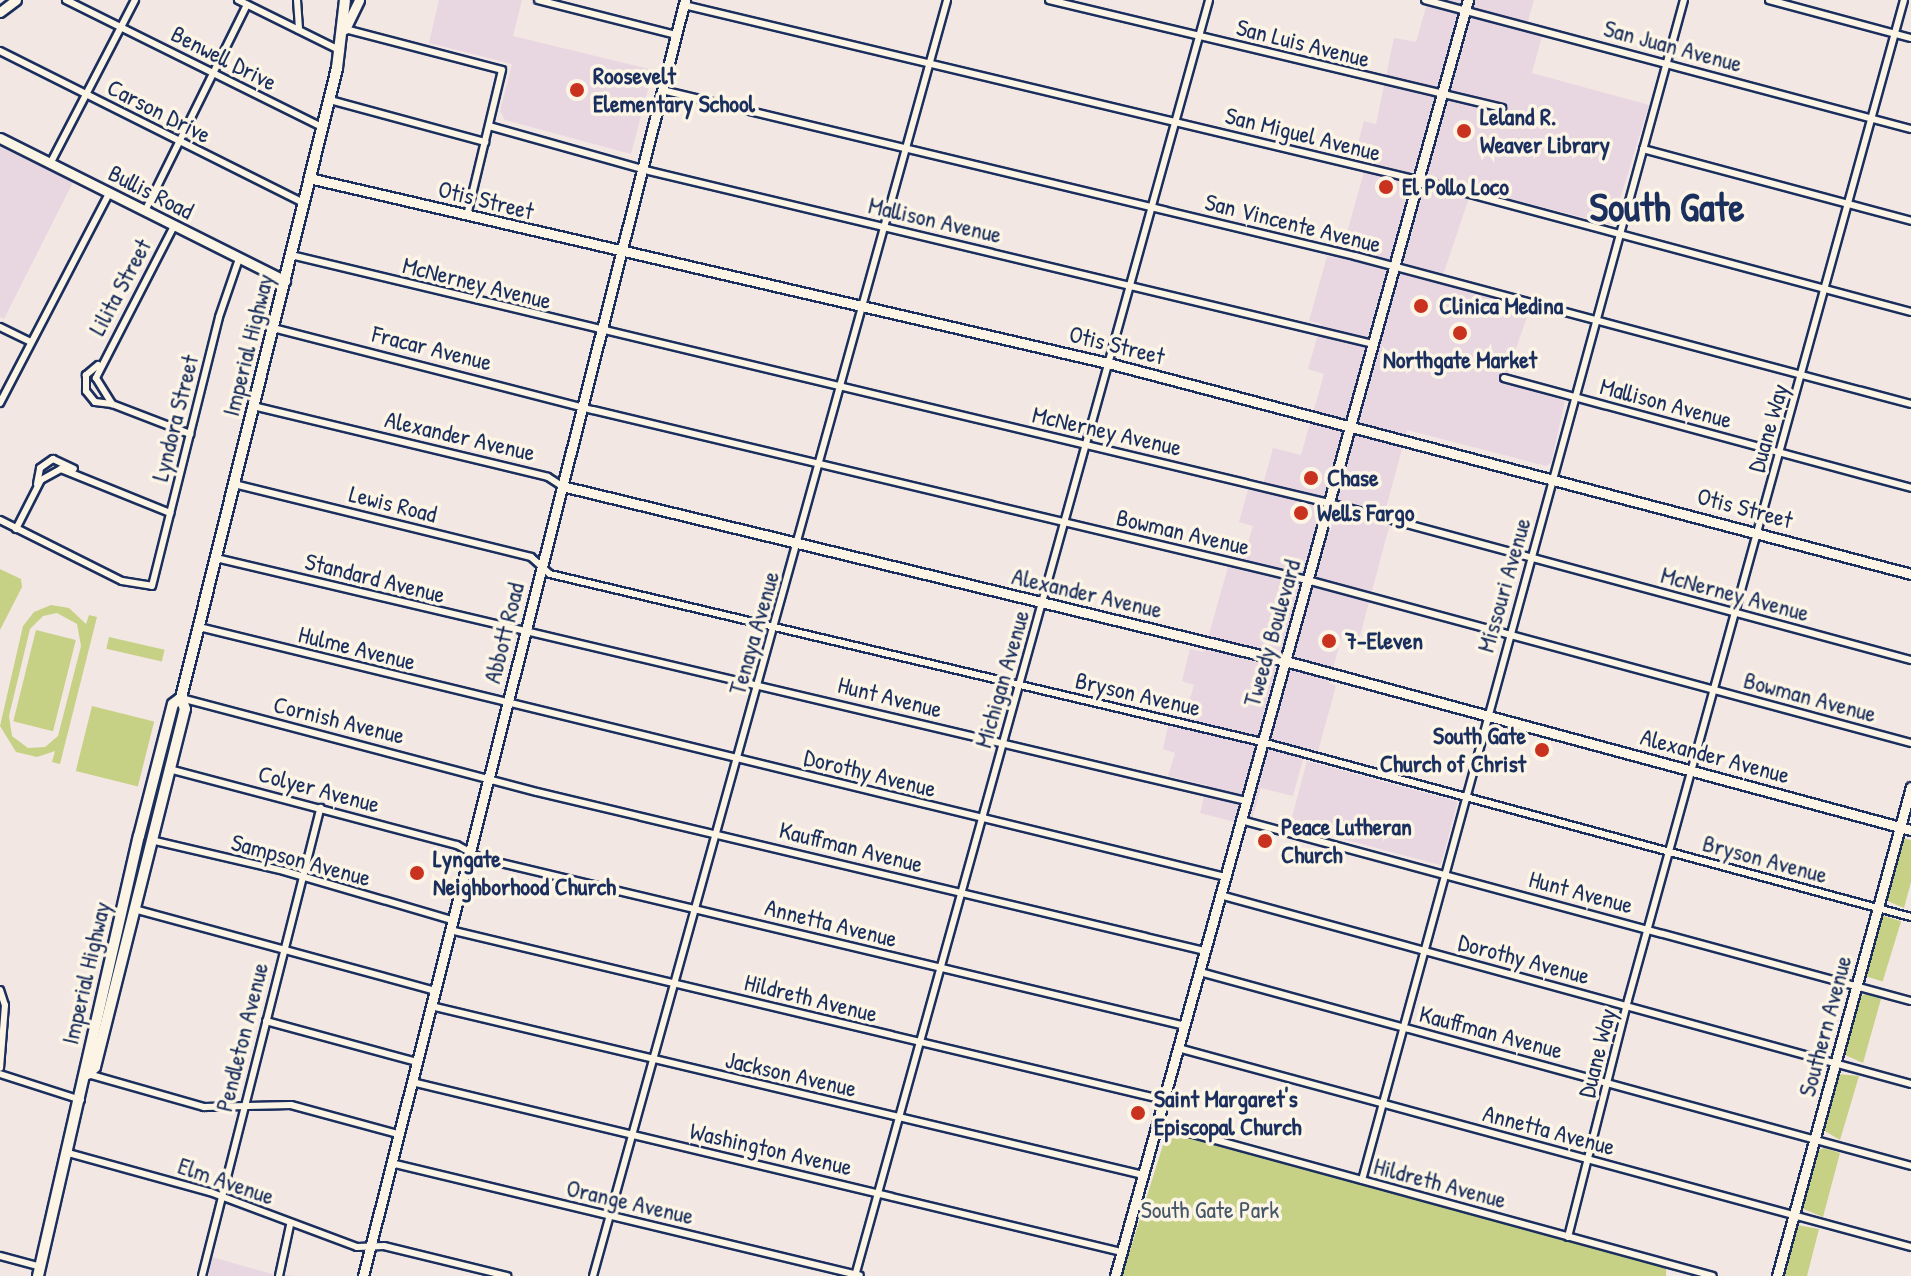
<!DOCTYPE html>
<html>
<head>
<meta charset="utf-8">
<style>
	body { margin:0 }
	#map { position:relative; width:1911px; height:1276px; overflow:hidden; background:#f3e7e3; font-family:"Patrick Hand",sans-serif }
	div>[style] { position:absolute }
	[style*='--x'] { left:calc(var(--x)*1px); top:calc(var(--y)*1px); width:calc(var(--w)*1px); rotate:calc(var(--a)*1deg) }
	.built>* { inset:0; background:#e8d6e1; transform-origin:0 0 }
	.green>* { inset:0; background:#c6d185; transform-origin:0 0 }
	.roads { filter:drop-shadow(2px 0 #1b2f5e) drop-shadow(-2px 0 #1b2f5e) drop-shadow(0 2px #1b2f5e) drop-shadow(0 -2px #1b2f5e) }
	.street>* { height:6px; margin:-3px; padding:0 3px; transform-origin:3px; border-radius:3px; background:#fcf5e5 }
	.secondary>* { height:9px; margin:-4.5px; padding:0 4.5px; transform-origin:4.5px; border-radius:4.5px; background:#fcf5e5 }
	.primary>* { height:10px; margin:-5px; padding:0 5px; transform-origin:5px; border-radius:5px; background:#fcf5e5 }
	.dots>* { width:22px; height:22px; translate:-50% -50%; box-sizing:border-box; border:4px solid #fcf5e5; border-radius:50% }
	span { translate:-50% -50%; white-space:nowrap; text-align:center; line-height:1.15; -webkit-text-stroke:7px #fcf5e5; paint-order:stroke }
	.street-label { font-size:24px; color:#1b2f5e }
	.poi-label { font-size:24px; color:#1b2f5e; font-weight:700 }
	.left { translate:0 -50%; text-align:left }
	.right { translate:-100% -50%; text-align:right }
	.park-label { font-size:24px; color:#465868 }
	.town-label { font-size:40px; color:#1b2f5e; font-weight:700 }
</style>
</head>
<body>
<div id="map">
	<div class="built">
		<div style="clip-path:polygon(439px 0,522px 0,513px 36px,653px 70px,631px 154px,505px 120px,500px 111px,512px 64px,429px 43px)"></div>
		<div style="clip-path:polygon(1428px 0,1534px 0,1525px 31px,1542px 36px,1532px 73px,1649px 105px,1612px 225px,1472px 189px,1440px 284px,1530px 308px,1504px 383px,1565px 401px,1551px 463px,1546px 466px,1407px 430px,1385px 512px,1389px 527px,1360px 636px,1343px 632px,1329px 683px,1336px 686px,1318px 751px,1306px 748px,1293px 796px,1261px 788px,1250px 826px,1200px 813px,1207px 785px,1168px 776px,1175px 753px,1163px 749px,1168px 726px,1181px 729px,1194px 685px,1182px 681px,1190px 649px,1204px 652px,1228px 567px,1240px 570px,1253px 526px,1239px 522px,1248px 490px,1261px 492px,1273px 448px,1301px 455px,1324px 374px,1308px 369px,1321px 324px,1309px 321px,1327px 256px,1340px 258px,1367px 161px,1354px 158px,1364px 121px,1376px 124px,1394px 38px,1416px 42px)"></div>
		<div style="clip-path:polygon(0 147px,73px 182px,4px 319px,0 317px)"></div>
		<div style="left:1307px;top:761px;width:156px;height:66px;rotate:15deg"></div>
		<div style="clip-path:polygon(212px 1257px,272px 1274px,297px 1276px,208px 1276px)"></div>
	</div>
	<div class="green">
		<div style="clip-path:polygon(0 569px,21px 579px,22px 587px,0 630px)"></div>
		<div style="clip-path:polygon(evenodd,51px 605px,69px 608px,86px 624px,89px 615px,97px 617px,60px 764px,52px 762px,55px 751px,37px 757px,16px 752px,0 726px,23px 626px,34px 612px,51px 605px,57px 613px,77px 624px,81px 646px,58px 736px,45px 747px,28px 748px,12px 736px,9px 716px,30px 629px,43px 616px,57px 613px)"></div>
		<div style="left:36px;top:630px;width:41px;height:94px;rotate:14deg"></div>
		<div style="left:109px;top:637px;width:57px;height:12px;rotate:13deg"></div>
		<div style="left:92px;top:706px;width:64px;height:67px;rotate:14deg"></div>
		<div style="clip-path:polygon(1902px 838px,1911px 840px,1911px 882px,1904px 908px,1885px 900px)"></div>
		<div style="left:1881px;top:915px;width:21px;height:63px;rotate:17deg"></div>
		<div style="clip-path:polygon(1866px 994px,1881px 999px,1863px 1063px,1843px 1054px,1859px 997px)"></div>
		<div style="clip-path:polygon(1838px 1074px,1859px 1076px,1840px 1140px,1823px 1130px)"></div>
		<div style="clip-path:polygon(1167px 1132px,1666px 1266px,1666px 1276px,1122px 1276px)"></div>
		<div style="clip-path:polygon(1824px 1148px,1840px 1153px,1823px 1217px,1801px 1208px,1817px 1151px)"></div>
		<div style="clip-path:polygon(1797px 1225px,1819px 1229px,1807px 1276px,1783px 1276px)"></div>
	</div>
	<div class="roads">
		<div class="street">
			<div style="--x:66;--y:0;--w:286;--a:26.4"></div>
			<div style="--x:238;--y:0;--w:115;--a:26.3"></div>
			<div style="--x:297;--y:0;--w:30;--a:86"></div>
			<div style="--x:538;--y:0;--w:142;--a:14.2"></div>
			<div style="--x:1049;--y:0;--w:466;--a:13.4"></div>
			<div style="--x:1425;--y:0;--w:503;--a:14.87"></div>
			<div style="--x:1769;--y:0;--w:147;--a:15"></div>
			<div style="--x:684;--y:5;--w:755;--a:13.41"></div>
			<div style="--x:1418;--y:180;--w:510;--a:14.99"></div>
			<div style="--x:345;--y:29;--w:162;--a:14.6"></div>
			<div style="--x:502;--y:70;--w:150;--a:103.5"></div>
			<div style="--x:0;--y:51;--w:339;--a:26.6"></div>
			<div style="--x:662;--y:90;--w:713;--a:13.47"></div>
			<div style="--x:1355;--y:256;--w:575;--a:14.91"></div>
			<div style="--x:330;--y:100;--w:161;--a:15.2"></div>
			<div style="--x:489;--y:126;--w:166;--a:15.7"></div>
			<div style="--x:649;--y:171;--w:744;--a:13.44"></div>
			<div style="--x:1643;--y:149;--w:278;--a:15"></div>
			<div style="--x:50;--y:164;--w:185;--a:-62.6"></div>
			<div style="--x:145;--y:211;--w:230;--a:-63.7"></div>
			<div style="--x:174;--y:226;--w:171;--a:117.2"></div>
			<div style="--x:96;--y:378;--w:31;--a:58"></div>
			<div style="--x:112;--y:404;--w:84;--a:21"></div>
			<div style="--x:291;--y:255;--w:1067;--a:13.44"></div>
			<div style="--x:1329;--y:503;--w:603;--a:15.1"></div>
			<div style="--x:0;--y:327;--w:34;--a:26"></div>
			<div style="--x:273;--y:328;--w:330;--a:14.4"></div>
			<div style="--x:593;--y:410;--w:734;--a:13.39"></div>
			<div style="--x:1307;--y:580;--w:626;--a:15.1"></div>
			<div style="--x:98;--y:365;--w:16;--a:140"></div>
			<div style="--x:86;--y:375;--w:16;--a:90"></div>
			<div style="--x:86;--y:391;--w:14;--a:51"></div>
			<div style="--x:95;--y:402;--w:17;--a:7"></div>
			<div style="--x:1504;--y:378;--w:422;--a:15.1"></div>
			<div style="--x:0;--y:403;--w:236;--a:-62.5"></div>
			<div style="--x:253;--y:406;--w:303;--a:13.5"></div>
			<div style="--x:548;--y:477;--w:17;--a:33"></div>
			<div style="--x:37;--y:484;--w:16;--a:-79"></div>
			<div style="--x:40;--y:468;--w:16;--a:-35"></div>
			<div style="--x:53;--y:459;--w:23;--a:25"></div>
			<div style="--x:234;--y:484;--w:306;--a:13.8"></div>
			<div style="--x:531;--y:557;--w:25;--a:42"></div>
			<div style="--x:550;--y:574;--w:732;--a:13.28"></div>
			<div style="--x:1262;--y:742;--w:672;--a:15.09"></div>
			<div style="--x:0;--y:520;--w:136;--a:26.6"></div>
			<div style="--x:122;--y:581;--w:30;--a:9"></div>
			<div style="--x:152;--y:586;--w:277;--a:-76"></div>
			<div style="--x:219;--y:317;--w:61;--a:-71"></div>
			<div style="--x:16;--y:529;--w:55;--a:-63"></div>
			<div style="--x:41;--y:480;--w:23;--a:-29"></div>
			<div style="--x:61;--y:469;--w:118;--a:22"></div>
			<div style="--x:216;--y:558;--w:1058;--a:13.27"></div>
			<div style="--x:199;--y:627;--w:1056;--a:13.69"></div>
			<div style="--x:181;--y:698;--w:368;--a:14.8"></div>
			<div style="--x:537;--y:792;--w:687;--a:13.39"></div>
			<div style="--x:169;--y:769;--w:298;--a:14.8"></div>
			<div style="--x:457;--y:845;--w:26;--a:29"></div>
			<div style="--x:480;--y:858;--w:725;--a:13.4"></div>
			<div style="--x:1241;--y:820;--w:694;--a:15.12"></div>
			<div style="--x:151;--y:840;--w:137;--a:13.1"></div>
			<div style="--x:284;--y:871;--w:175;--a:16.3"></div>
			<div style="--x:1220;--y:895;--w:716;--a:15.3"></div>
			<div style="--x:134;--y:909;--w:312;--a:15.2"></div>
			<div style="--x:450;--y:930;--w:734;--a:13.39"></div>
			<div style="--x:1200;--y:972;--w:737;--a:15.26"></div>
			<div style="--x:0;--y:990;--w:16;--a:72"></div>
			<div style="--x:5;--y:1005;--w:63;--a:94.5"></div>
			<div style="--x:431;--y:1006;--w:732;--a:13.35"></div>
			<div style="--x:266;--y:1021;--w:156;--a:15.2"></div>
			<div style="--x:1178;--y:1048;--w:760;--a:15.19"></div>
			<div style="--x:0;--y:1074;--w:85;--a:17.8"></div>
			<div style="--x:88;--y:1074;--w:121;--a:15.9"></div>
			<div style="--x:204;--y:1107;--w:87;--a:-1.3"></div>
			<div style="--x:291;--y:1105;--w:111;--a:15.2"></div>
			<div style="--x:412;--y:1082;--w:730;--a:13.47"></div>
			<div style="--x:1157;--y:1124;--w:576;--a:15.29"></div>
			<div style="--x:68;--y:1153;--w:147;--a:15.4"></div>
			<div style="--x:210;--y:1192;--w:157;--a:20.5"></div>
			<div style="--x:357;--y:1247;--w:27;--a:-2"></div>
			<div style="--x:384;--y:1246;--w:127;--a:13.7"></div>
			<div style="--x:391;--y:1163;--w:482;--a:13.5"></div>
			<div style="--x:1362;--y:1180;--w:1223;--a:-74.74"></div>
			<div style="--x:1568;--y:1237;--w:244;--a:-75.8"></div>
			<div style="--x:1628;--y:1000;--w:1037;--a:-74.57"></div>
			<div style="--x:0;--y:1256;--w:42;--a:15"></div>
			<div style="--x:202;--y:1276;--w:483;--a:-75.8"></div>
			<div style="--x:279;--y:1276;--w:52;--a:-77.8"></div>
			<div style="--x:593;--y:1276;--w:1324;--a:-74.49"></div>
			<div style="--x:855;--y:1276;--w:1324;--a:-74.49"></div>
		</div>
		<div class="secondary">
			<div style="--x:0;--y:12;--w:20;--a:-37"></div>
			<div style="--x:345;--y:29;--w:32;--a:-64"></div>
			<div style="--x:0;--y:138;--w:319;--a:26.6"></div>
			<div style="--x:309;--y:178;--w:820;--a:13.04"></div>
			<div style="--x:1108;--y:363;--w:830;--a:14.72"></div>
			<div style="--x:562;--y:486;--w:744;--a:13.61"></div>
			<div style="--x:1285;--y:661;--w:648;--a:15.11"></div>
			<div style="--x:363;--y:1276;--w:1316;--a:-75.84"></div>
			<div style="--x:1115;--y:1276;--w:1324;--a:-74.54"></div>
			<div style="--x:1777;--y:1276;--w:507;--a:-74.68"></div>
		</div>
		<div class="primary">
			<div style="--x:88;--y:1074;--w:10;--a:-45"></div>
			<div style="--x:95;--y:1067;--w:369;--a:-75.9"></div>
			<div style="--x:185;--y:709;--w:12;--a:-110"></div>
			<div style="--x:181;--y:698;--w:649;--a:-76.09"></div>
			<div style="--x:337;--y:68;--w:68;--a:-83.3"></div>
			<div style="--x:38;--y:1276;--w:451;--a:-77.1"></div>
			<div style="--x:139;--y:836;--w:136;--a:-75.6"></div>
			<div style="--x:173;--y:704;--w:10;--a:-37"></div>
		</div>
	</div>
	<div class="dots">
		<div style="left:577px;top:90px;background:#c8321e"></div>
		<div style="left:1464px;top:131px;background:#c8321e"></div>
		<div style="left:1386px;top:187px;background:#c8321e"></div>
		<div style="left:1421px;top:306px;background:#c8321e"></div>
		<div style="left:1460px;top:333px;background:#c8321e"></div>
		<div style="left:1311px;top:478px;background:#c8321e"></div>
		<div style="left:1301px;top:513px;background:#c8321e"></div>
		<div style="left:1329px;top:641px;background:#c8321e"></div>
		<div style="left:1542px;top:750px;background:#c8321e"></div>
		<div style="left:1265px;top:841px;background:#c8321e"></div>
		<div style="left:417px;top:873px;background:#c8321e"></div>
		<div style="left:1138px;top:1113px;background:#c8321e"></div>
	</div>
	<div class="street-label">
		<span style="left:1303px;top:43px;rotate:14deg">San Luis Avenue</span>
		<span style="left:1673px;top:46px;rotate:15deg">San Juan Avenue</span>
		<span style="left:224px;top:58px;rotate:27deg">Benwell Drive</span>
		<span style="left:159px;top:111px;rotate:27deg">Carson Drive</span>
		<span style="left:1303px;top:134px;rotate:14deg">San Miguel Avenue</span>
		<span style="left:151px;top:192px;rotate:27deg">Bullis Road</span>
		<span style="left:486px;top:200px;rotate:14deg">Otis Street</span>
		<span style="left:935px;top:220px;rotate:13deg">Mallison Avenue</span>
		<span style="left:1293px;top:223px;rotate:14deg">San Vincente Avenue</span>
		<span style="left:477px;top:283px;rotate:14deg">McNerney Avenue</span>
		<span style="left:120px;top:287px;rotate:-62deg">Lilita Street</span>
		<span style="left:248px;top:345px;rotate:-76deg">Imperial Highway</span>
		<span style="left:1117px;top:345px;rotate:14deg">Otis Street</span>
		<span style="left:432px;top:348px;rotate:14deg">Fracar Avenue</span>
		<span style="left:1666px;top:403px;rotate:15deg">Mallison Avenue</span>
		<span style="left:175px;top:418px;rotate:-76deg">Lyndora Street</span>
		<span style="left:1768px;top:428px;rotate:-74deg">Duane Way</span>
		<span style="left:1107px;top:431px;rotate:13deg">McNerney Avenue</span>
		<span style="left:460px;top:436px;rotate:13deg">Alexander Avenue</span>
		<span style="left:393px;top:504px;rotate:14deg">Lewis Road</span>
		<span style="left:1745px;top:508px;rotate:15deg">Otis Street</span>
		<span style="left:1183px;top:532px;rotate:13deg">Bowman Avenue</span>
		<span style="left:375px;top:578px;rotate:14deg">Standard Avenue</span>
		<span style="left:1504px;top:585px;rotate:-74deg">Missouri Avenue</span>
		<span style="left:1087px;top:593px;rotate:13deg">Alexander Avenue</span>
		<span style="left:1735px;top:594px;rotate:15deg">McNerney Avenue</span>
		<span style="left:504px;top:633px;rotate:-76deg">Abbott Road</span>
		<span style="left:754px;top:633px;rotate:-74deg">Tenaya Avenue</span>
		<span style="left:1272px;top:633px;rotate:-74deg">Tweedy Boulevard</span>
		<span style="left:357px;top:648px;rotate:14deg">Hulme Avenue</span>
		<span style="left:1002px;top:679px;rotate:-74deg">Michigan Avenue</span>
		<span style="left:1138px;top:694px;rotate:13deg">Bryson Avenue</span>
		<span style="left:890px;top:697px;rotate:14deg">Hunt Avenue</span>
		<span style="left:1810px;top:697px;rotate:15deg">Bowman Avenue</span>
		<span style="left:339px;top:720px;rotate:14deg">Cornish Avenue</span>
		<span style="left:1715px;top:756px;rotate:15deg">Alexander Avenue</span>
		<span style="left:870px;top:773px;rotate:14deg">Dorothy Avenue</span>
		<span style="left:319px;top:789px;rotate:15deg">Colyer Avenue</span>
		<span style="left:851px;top:847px;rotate:14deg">Kauffman Avenue</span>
		<span style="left:1765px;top:859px;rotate:15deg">Bryson Avenue</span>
		<span style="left:301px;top:860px;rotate:15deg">Sampson Avenue</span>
		<span style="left:1581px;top:892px;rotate:15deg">Hunt Avenue</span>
		<span style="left:831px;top:923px;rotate:14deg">Annetta Avenue</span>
		<span style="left:1524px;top:959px;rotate:15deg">Dorothy Avenue</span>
		<span style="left:86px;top:973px;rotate:-77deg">Imperial Highway</span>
		<span style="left:811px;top:998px;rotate:14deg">Hildreth Avenue</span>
		<span style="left:1825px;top:1026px;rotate:-75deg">Southern Avenue</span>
		<span style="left:1491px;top:1032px;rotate:15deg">Kauffman Avenue</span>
		<span style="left:242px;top:1037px;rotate:-76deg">Pendleton Avenue</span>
		<span style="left:1597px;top:1053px;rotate:-76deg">Duane Way</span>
		<span style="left:791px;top:1074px;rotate:13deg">Jackson Avenue</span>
		<span style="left:1549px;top:1130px;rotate:15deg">Annetta Avenue</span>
		<span style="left:771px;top:1149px;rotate:13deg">Washington Avenue</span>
		<span style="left:226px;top:1181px;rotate:19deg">Elm Avenue</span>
		<span style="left:1440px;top:1183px;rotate:15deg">Hildreth Avenue</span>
		<span style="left:630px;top:1202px;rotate:13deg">Orange Avenue</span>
	</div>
	<div class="poi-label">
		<span class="left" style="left:593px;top:90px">Roosevelt<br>Elementary School</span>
		<span class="left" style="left:1480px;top:131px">Leland R.<br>Weaver Library</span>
		<span class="left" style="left:1402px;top:187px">El Pollo Loco</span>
		<span class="left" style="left:1439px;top:306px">Clinica Medina</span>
		<span style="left:1460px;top:360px">Northgate Market</span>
		<span class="left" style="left:1327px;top:478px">Chase</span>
		<span class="left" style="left:1317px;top:513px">Wells Fargo</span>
		<span class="left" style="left:1345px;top:641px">7-Eleven</span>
		<span class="right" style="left:1526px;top:750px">South Gate<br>Church of Christ</span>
		<span class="left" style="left:1281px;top:841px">Peace Lutheran<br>Church</span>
		<span class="left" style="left:433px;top:873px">Lyngate<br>Neighborhood Church</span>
		<span class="left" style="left:1154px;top:1113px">Saint Margaret's<br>Episcopal Church</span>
	</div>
	<div class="park-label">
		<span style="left:1210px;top:1210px">South Gate Park</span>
	</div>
	<div class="town-label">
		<span style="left:1667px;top:206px">South Gate</span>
	</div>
</div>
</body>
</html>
